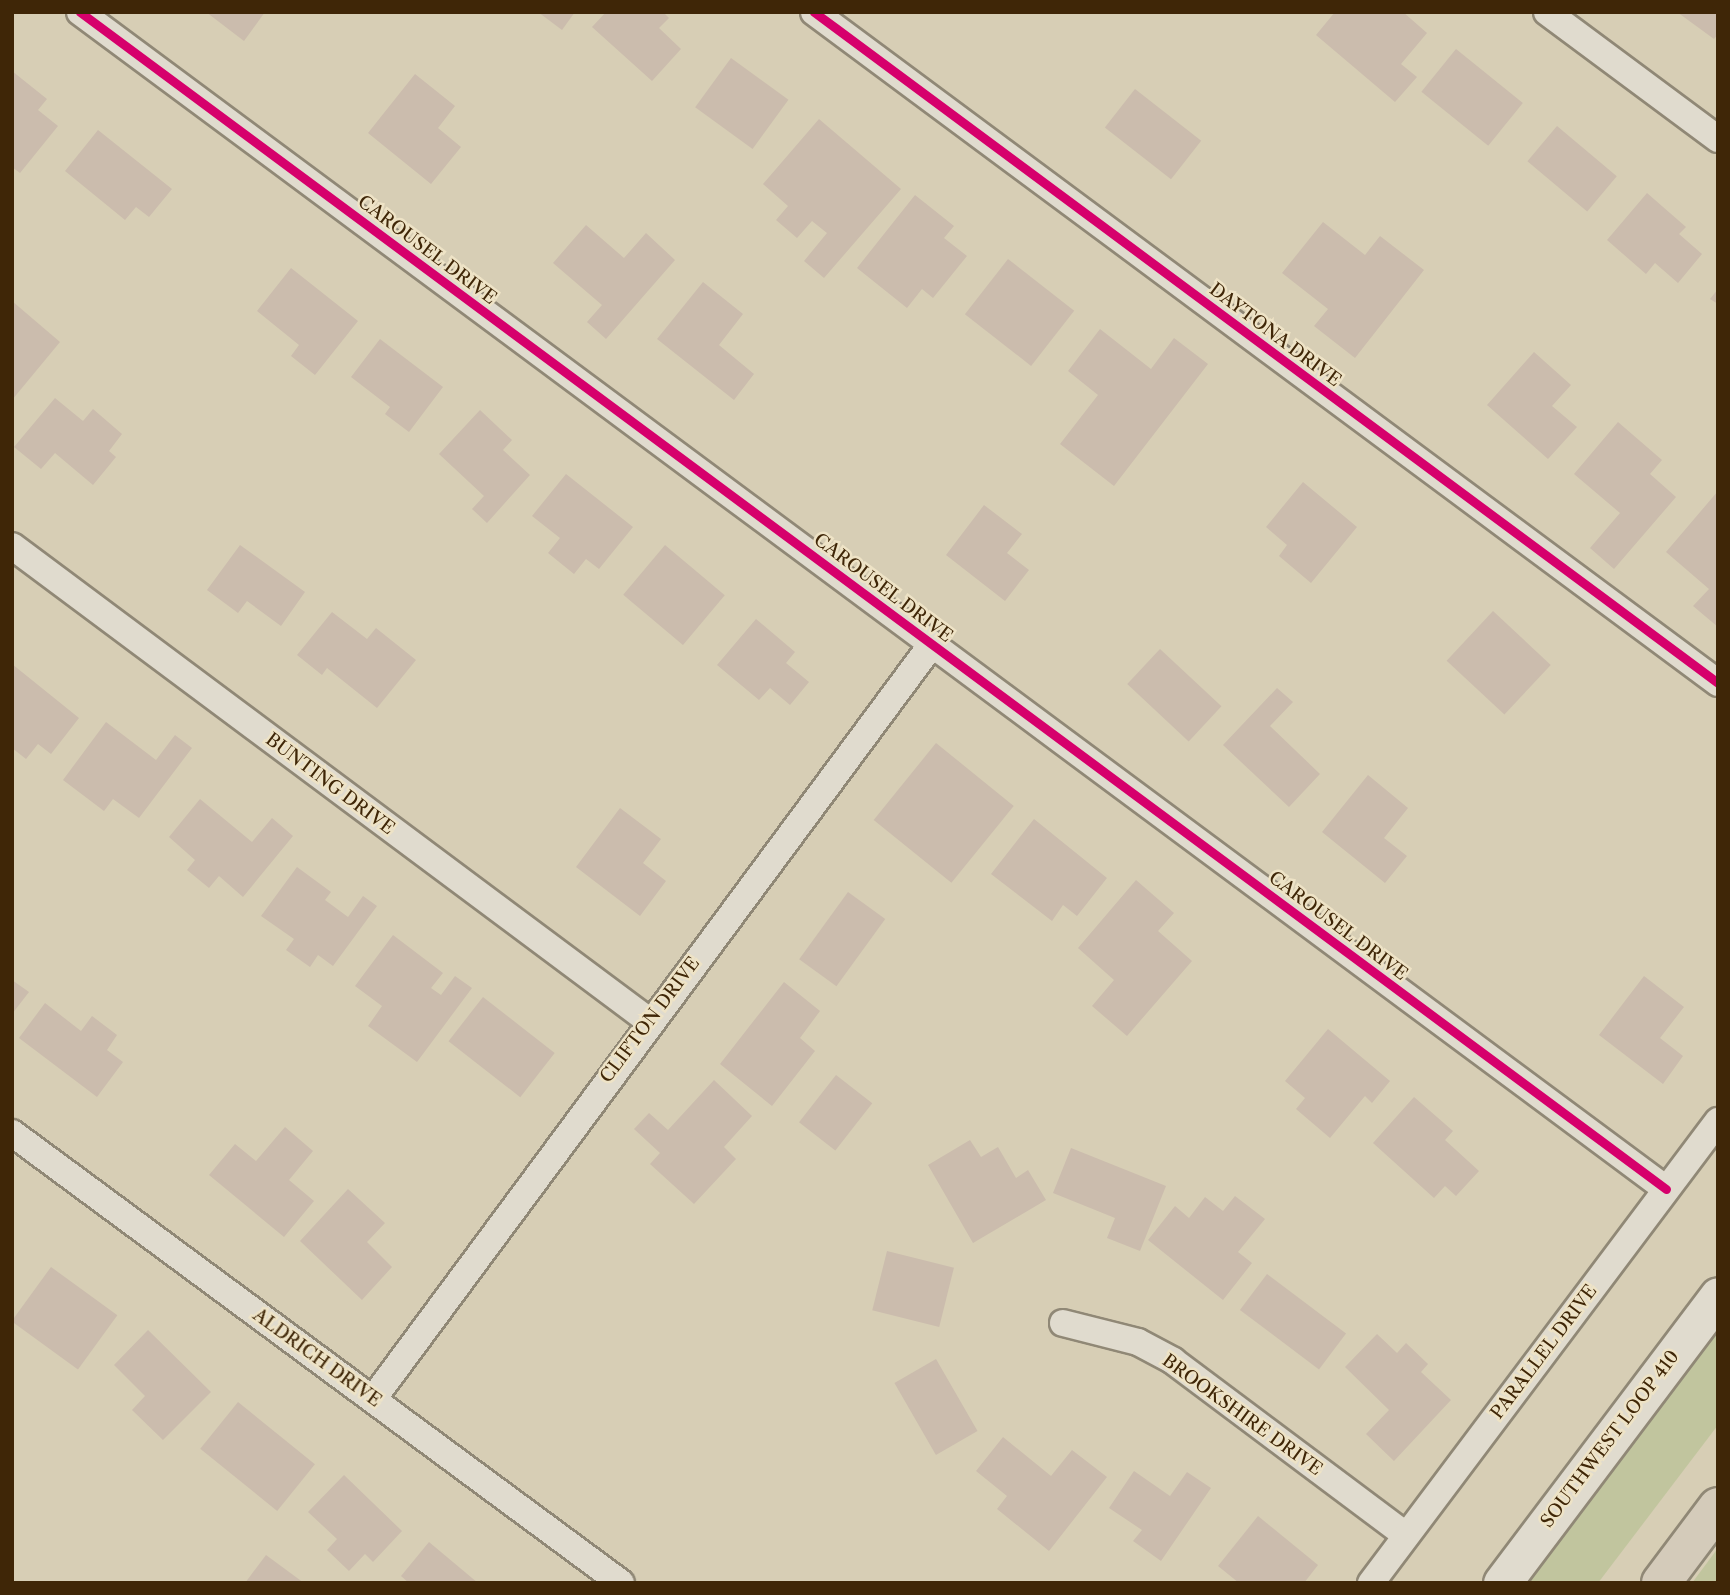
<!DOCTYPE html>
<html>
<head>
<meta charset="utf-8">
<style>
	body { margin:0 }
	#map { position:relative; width:1730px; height:1595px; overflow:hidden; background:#d7ceb5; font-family:"Libre Caslon Text",serif }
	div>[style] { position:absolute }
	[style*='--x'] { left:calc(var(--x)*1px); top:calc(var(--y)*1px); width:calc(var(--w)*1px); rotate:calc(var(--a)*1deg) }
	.green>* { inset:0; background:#c1c59e }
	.building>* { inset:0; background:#cbbcad; transform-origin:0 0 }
	.roads { filter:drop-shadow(2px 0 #908876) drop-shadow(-2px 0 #908876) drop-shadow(0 2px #908876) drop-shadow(0 -2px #908876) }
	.minor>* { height:26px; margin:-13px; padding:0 13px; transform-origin:13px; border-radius:13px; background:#e0dbce }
	.secondary>* { height:37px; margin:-18.5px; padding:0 18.5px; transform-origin:18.5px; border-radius:18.5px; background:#e0dbce }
	.motorway>* { height:38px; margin:-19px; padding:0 19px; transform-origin:19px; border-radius:19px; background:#d4cbba }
	.cycleway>* { height:9px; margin:-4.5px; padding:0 4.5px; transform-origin:4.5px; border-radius:4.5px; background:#d6006c }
	span { translate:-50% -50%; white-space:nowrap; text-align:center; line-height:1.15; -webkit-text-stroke:5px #eee3c6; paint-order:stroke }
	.street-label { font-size:18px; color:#3f2607 }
	.frame { position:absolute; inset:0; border:14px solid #3f2607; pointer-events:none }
</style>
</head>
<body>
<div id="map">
	<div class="green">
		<div style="clip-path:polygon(1718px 1330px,1718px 1425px,1598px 1583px,1528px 1583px)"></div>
		<div style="clip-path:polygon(1718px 1548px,1718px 1583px,1692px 1583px)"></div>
	</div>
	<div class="building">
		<div style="clip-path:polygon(206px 12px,265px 12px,244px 41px)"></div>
		<div style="clip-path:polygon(538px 12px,575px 12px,562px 30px)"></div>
		<div style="clip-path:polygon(606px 12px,663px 12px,669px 18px,659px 28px,681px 49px,652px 81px,592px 27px)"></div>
		<div style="clip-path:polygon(1335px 12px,1403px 12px,1427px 33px,1401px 64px,1417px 77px,1395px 102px,1316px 35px)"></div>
		<div style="clip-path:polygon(1677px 12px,1718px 12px,1718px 34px,1714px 39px)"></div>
		<div style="left:1456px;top:49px;width:86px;height:55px;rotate:39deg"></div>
		<div style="left:731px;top:58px;width:71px;height:61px;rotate:36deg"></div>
		<div style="clip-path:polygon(12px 71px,47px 99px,38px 110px,58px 126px,20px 173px,12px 167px)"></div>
		<div style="clip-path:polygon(415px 74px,455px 106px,438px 128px,461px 147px,431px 184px,368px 133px)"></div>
		<div style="left:1135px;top:89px;width:84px;height:49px;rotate:38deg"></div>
		<div style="clip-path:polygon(819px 119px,901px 189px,824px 278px,804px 261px,827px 233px,812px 221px,797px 238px,776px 220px,788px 206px,763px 184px)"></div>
		<div style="left:1557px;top:126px;width:78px;height:46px;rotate:40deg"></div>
		<div style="clip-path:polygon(98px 130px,172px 189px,149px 217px,136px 207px,125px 220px,65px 171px)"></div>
		<div style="clip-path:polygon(1647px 193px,1686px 227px,1679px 234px,1702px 254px,1678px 283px,1655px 263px,1646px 274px,1607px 240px)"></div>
		<div style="clip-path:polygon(915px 195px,954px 226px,944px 238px,967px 256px,933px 298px,922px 289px,907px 308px,857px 268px)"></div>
		<div style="clip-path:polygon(1323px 222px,1365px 255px,1380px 236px,1424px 270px,1355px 358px,1314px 326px,1328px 309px,1282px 273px)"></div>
		<div style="clip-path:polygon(586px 225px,624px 258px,646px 233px,675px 260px,606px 339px,587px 322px,602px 305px,553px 263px)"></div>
		<div style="left:1008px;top:259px;width:84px;height:70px;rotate:38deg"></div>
		<div style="clip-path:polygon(291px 268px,358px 321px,315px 375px,291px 356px,299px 345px,257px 311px)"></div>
		<div style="clip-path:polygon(703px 282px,743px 314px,719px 345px,754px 374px,734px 400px,657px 339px)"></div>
		<div style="clip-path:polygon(1718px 289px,1718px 304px,1710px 299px)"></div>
		<div style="clip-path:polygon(12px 301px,60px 342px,12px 400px)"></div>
		<div style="clip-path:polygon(1100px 329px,1151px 369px,1174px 338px,1208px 364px,1114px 486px,1060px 444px,1098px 395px,1068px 371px)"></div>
		<div style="clip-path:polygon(380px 339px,443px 387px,409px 432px,385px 414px,390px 407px,351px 377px)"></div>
		<div style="clip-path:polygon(1534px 352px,1571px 385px,1552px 406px,1577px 427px,1548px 459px,1487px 405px)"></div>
		<div style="clip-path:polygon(55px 398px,83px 421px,93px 409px,122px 434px,109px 451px,116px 457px,93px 485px,55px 453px,41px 469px,14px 447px)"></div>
		<div style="clip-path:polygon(480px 410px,512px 440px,503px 450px,530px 475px,487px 523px,472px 509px,484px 496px,439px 454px)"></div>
		<div style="clip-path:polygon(1618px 422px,1662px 460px,1650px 474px,1676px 497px,1614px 569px,1590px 548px,1620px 513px,1574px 474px)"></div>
		<div style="clip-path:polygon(566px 474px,633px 527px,599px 569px,586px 559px,574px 574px,548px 553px,560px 538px,532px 516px)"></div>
		<div style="clip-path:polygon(1303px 482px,1357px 527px,1311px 583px,1279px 556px,1287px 545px,1266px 527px)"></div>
		<div style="clip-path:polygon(1718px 491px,1718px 627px,1693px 606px,1709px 589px,1666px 552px)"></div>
		<div style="clip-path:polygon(984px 505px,1022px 534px,1007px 553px,1029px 570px,1005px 601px,946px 555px)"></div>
		<div style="clip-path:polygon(240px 545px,305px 592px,281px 626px,247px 601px,238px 613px,207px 590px)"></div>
		<div style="left:665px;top:545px;width:78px;height:65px;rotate:40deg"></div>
		<div style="left:1493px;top:611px;width:79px;height:68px;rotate:43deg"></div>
		<div style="clip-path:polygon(332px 612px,367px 639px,376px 628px,416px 660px,377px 708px,327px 668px,322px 675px,297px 655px)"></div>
		<div style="clip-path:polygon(756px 619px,795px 652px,786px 663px,809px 682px,790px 705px,770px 688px,759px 700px,717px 665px)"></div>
		<div style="left:1160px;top:649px;width:84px;height:48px;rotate:43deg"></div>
		<div style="clip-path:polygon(12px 664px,79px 718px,51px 754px,38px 744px,26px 759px,12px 748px)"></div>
		<div style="clip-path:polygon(1277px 688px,1293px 702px,1270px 726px,1320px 774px,1289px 807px,1223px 745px)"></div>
		<div style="clip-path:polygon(106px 722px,156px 760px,175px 735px,192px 748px,139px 818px,113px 799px,104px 811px,63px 780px)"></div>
		<div style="left:936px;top:743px;width:100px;height:99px;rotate:39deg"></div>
		<div style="clip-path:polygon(1368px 775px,1408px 808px,1384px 838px,1407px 856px,1385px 883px,1322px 832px)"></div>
		<div style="clip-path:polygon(200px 799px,252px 842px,272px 818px,293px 836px,243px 897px,219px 876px,209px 888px,187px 870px,195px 860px,169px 837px)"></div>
		<div style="clip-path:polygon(620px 808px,661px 839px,643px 863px,666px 881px,640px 916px,576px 867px)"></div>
		<div style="clip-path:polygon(1034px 819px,1107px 878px,1077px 916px,1063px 905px,1052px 921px,991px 874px)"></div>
		<div style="clip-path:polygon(297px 867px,331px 892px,325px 900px,348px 917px,363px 896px,377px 906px,333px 966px,318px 955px,310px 967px,286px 950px,294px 939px,261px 916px)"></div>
		<div style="clip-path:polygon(1136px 880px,1174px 913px,1158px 931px,1192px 961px,1127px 1036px,1092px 1006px,1114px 980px,1078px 948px)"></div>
		<div style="left:848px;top:892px;width:46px;height:83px;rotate:36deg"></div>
		<div style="clip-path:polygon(393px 935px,443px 973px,431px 988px,441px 995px,455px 976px,472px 988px,417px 1062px,368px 1026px,382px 1006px,355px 986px)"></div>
		<div style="clip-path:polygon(1644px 976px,1684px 1007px,1660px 1038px,1683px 1056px,1663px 1084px,1599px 1035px)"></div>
		<div style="clip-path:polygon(12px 980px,29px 992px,12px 1014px)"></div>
		<div style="clip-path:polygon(784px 982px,820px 1011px,800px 1038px,815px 1051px,772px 1106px,720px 1064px)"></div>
		<div style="left:483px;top:997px;width:91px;height:56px;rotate:38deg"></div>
		<div style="clip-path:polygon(45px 1003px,81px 1031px,92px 1016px,117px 1035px,107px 1050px,123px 1062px,97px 1097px,19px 1038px)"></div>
		<div style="clip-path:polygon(1328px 1029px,1390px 1081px,1372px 1103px,1365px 1096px,1330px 1138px,1296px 1109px,1305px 1098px,1285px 1081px)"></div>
		<div style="left:836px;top:1075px;width:46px;height:60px;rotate:38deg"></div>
		<div style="clip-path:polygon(714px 1080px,752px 1116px,724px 1147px,736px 1159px,694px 1204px,650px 1164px,660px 1153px,634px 1129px,649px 1113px,668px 1130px)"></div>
		<div style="clip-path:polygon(1414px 1097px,1453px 1131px,1445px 1140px,1479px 1171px,1456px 1196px,1445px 1186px,1434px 1198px,1373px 1143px)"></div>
		<div style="clip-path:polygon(285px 1127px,313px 1151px,289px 1180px,314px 1201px,284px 1237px,209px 1175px,235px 1144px,256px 1161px)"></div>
		<div style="clip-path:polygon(970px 1140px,981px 1157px,998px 1147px,1016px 1178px,1028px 1170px,1046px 1200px,973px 1243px,928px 1165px)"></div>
		<div style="clip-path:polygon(1071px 1148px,1166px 1186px,1140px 1251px,1107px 1238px,1115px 1218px,1053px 1193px)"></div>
		<div style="clip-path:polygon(348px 1189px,385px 1223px,367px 1242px,392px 1267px,362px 1300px,300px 1241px)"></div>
		<div style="clip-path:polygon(1235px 1196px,1265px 1219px,1238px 1252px,1252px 1263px,1223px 1300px,1148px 1240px,1175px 1206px,1189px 1218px,1205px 1197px,1223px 1211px)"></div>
		<div style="left:887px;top:1251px;width:69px;height:61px;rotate:14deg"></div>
		<div style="left:51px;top:1267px;width:82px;height:67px;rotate:36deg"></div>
		<div style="left:1267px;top:1274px;width:99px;height:45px;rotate:37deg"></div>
		<div style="clip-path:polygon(148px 1330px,211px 1392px,163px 1440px,132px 1410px,145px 1396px,114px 1365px)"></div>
		<div style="clip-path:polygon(1377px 1334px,1397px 1353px,1406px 1343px,1428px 1364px,1421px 1372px,1451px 1400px,1394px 1461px,1366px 1434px,1389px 1410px,1345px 1367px)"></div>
		<div style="left:936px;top:1359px;width:83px;height:48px;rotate:60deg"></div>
		<div style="left:238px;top:1402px;width:99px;height:60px;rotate:39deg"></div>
		<div style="clip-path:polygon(1003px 1437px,1051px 1476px,1072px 1450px,1107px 1477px,1049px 1551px,997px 1509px,1007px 1496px,976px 1471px)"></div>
		<div style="clip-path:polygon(1134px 1471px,1170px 1496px,1187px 1472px,1211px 1488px,1161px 1561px,1133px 1541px,1142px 1530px,1109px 1508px)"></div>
		<div style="clip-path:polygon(344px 1475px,402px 1531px,373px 1562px,365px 1554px,349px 1571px,327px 1550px,337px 1539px,308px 1512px)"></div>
		<div style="clip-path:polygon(1258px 1516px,1318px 1565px,1304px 1583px,1239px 1583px,1218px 1566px)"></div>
		<div style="clip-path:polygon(429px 1542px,478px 1583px,409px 1583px,401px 1576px)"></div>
		<div style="clip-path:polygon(266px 1555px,304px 1583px,245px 1583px)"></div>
	</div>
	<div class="roads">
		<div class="minor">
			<div style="--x:80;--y:12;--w:1975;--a:36.58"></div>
			<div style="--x:814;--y:12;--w:1126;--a:36.58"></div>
			<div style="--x:1547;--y:12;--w:213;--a:36.6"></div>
			<div style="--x:12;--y:546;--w:795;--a:36.71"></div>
			<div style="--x:12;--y:1133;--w:757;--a:36.46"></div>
			<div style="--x:1063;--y:1323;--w:77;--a:14.2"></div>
			<div style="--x:1138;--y:1342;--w:40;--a:28"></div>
			<div style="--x:1173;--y:1361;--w:291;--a:36.8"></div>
			<div style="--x:373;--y:1399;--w:939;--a:-53.48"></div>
			<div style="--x:1371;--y:1583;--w:578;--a:-53.09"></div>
		</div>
		<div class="secondary">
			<div style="--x:1502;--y:1583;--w:359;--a:-53"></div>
		</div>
		<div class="motorway">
			<div style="--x:1661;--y:1583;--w:95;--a:-53.1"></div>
		</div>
	</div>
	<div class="cycleway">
		<div style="--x:80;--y:12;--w:1975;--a:36.58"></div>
		<div style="--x:814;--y:12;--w:1126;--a:36.58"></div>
	</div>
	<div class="street-label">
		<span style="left:427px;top:250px;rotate:37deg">CAROUSEL DRIVE</span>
		<span style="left:1275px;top:335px;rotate:37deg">DAYTONA DRIVE</span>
		<span style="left:883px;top:588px;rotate:37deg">CAROUSEL DRIVE</span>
		<span style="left:330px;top:784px;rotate:37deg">BUNTING DRIVE</span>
		<span style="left:1338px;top:926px;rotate:37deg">CAROUSEL DRIVE</span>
		<span style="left:650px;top:1020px;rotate:-53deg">CLIFTON DRIVE</span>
		<span style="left:1544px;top:1352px;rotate:-53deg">PARALLEL DRIVE</span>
		<span style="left:317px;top:1358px;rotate:36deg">ALDRICH DRIVE</span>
		<span style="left:1242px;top:1415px;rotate:36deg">BROOKSHIRE DRIVE</span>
		<span style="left:1610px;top:1439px;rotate:-53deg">SOUTHWEST LOOP 410</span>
	</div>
	<div class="frame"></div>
</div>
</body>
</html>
